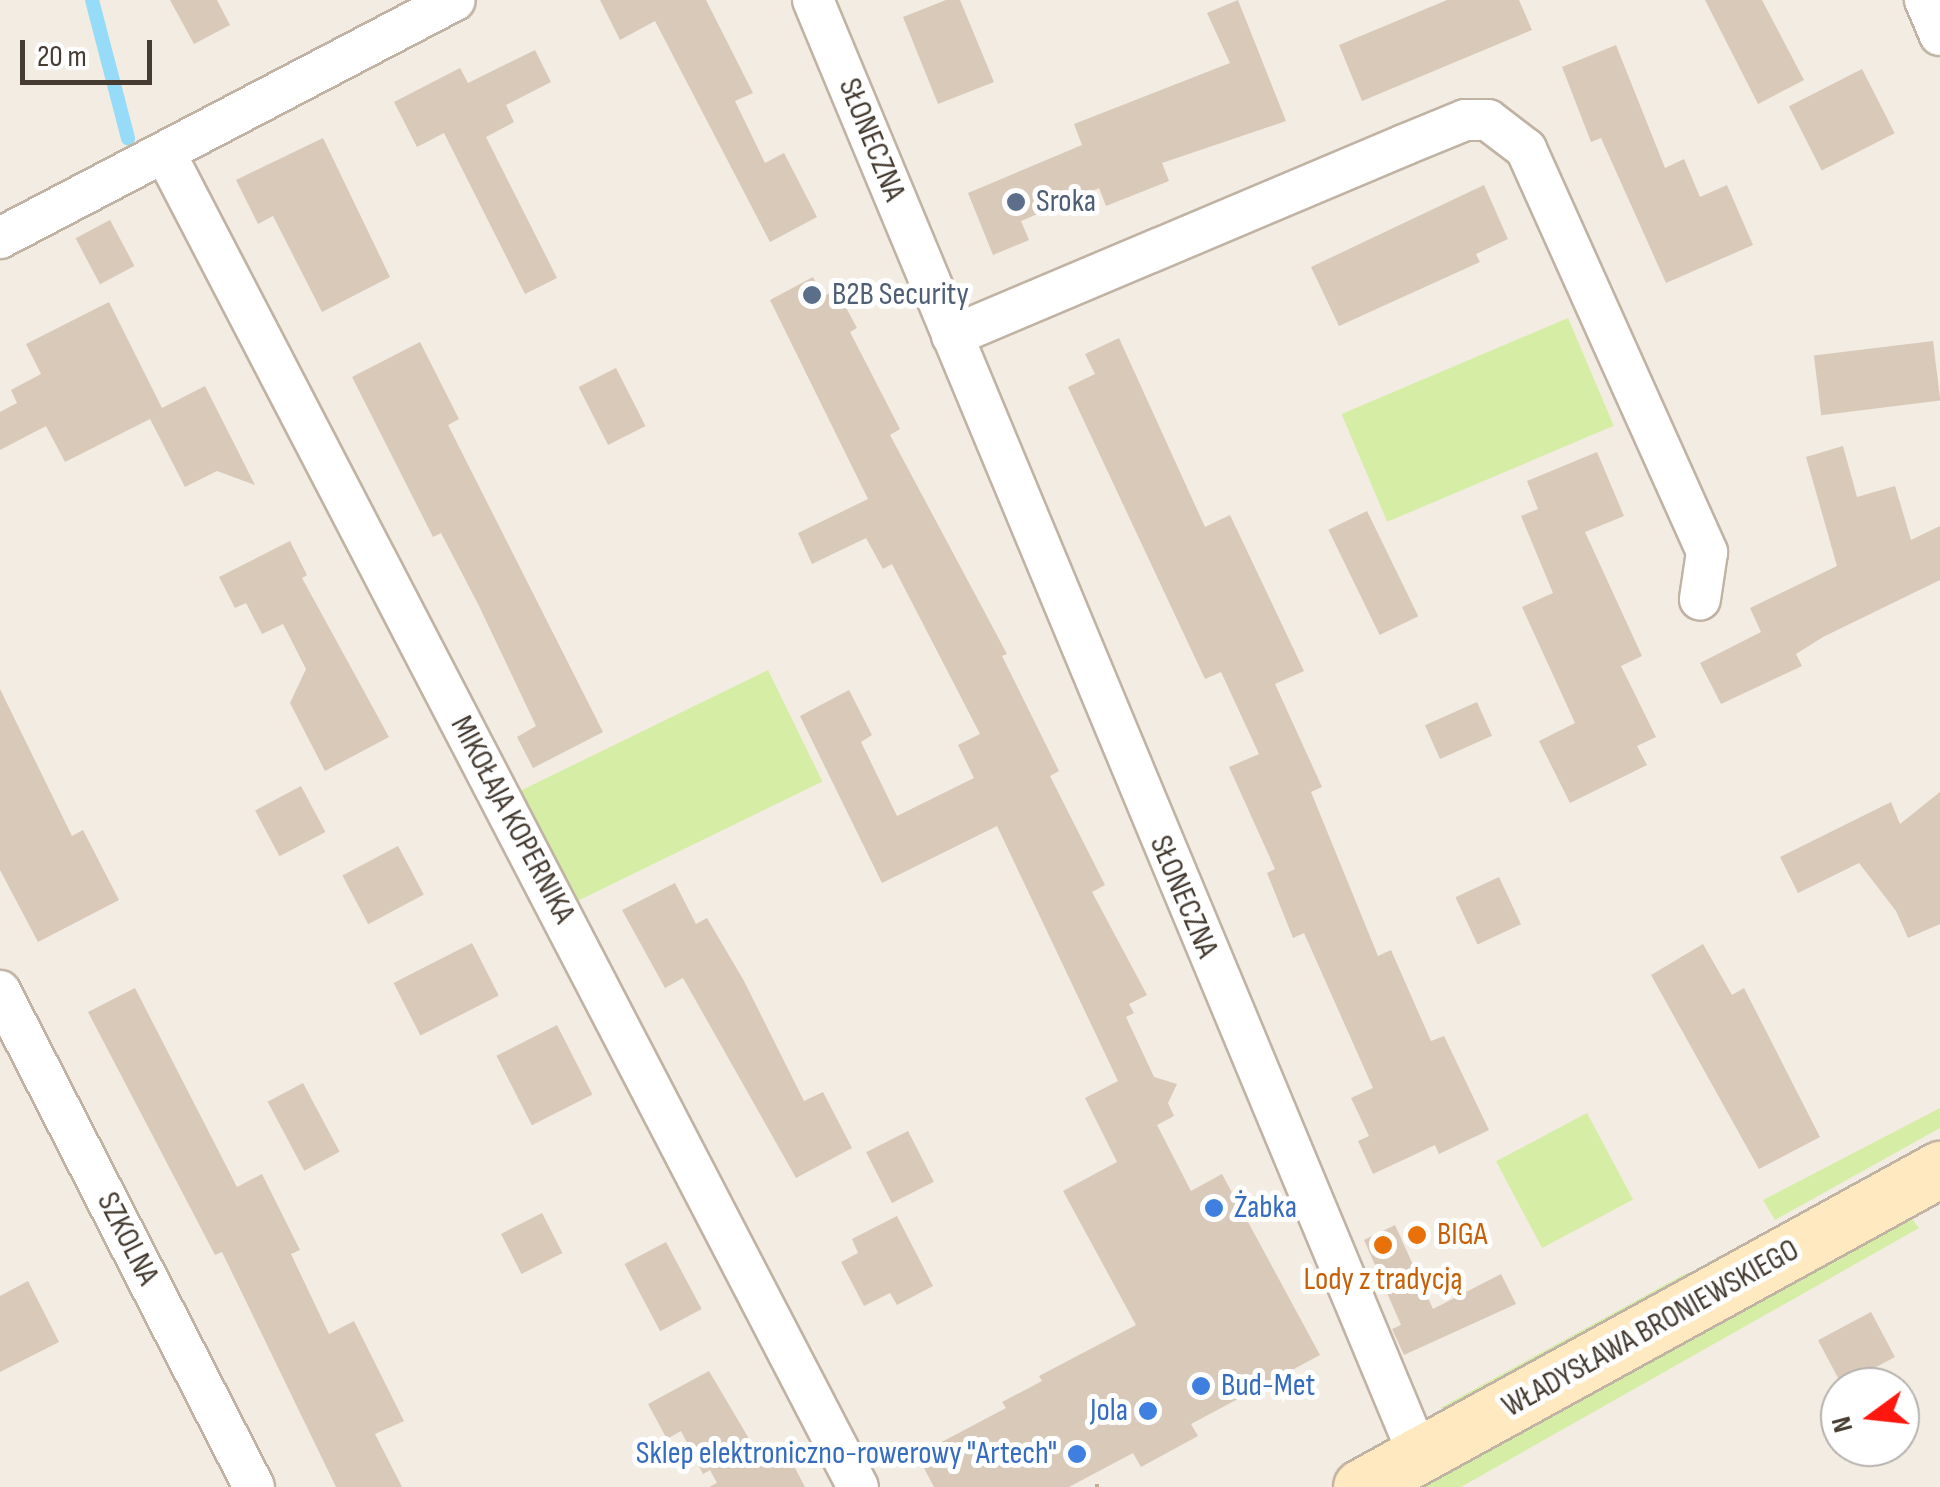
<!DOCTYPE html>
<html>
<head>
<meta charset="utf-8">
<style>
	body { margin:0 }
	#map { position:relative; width:1940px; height:1487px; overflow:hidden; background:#f3ece2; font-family:"Sofia Sans Condensed",sans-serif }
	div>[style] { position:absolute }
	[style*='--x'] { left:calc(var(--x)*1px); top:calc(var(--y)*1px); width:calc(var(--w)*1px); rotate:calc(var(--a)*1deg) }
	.green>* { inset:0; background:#d5eda5; transform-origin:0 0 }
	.stream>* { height:14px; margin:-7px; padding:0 7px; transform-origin:7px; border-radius:7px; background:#96dcf9 }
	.building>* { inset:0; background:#d9c9b9; transform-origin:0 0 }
	.path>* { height:6px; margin-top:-3px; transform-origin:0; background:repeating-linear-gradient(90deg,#c3ad93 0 5px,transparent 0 10px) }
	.roads { filter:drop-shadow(2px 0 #c0b3a4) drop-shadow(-2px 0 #c0b3a4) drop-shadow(0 2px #c0b3a4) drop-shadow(0 -2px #c0b3a4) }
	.street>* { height:40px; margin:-20px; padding:0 20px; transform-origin:20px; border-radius:20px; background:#fff }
	.secondary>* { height:55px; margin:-27.5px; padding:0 27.5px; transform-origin:27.5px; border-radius:27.5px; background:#ffe9c1 }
	.dots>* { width:28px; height:28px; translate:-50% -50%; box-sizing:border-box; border:5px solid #fff; border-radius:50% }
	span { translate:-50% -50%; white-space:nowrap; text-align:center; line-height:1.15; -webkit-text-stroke:10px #fff; paint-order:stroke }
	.street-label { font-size:32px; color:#463c32 }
	.service-label { font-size:32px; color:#4e5e75 }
	.left { translate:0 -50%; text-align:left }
	.shop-label { font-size:32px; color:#366cbe }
	.right { translate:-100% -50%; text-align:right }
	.food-label { font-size:32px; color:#c56008 }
	.north { position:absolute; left:1820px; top:1367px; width:100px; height:100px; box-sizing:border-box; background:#fff; border:2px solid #b5b1ad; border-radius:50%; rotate:255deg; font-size:28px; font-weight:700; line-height:40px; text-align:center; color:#463c32 }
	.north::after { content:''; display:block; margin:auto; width:35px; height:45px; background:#ff160e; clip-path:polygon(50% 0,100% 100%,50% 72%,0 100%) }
	.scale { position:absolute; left:20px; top:40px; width:132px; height:45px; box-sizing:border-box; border:5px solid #463c32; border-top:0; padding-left:12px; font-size:30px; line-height:35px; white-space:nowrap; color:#463c32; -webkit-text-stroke:8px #fff; paint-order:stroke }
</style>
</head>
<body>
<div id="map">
	<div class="green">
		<div style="left:1568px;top:318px;width:117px;height:246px;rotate:67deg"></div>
		<div style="left:768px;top:670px;width:124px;height:276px;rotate:64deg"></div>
		<div style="clip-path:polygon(1940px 1108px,1940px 1128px,1775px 1220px,1763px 1200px)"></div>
		<div style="left:1587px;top:1113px;width:98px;height:103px;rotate:62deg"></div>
		<div style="clip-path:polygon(1909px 1215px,1919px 1228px,1461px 1487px,1423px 1487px)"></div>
		<div style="clip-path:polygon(1697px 1270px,1451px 1410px,1440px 1408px,1683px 1275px)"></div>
	</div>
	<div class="stream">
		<div style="--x:92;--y:0;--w:143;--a:75.4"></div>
	</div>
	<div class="building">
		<div style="clip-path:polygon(170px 0,217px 0,230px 25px,194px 44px)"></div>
		<div style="clip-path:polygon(600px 0,706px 0,753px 93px,735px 101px,765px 163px,784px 153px,817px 217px,770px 242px,655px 21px,620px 40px)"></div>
		<div style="clip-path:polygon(946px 0,960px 0,994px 82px,938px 104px,903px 17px)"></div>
		<div style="clip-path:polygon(1238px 0,1286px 121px,1162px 163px,1169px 181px,1106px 206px,1099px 188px,1021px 221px,1029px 240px,993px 255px,968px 193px,1082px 145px,1074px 124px,1230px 63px,1207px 13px)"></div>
		<div style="clip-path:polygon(1447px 0,1519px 0,1532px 30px,1362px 101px,1339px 45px)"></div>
		<div style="clip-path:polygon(1705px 0,1762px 0,1804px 80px,1758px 104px)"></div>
		<div style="clip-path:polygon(1616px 45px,1665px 168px,1684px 159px,1700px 197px,1727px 185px,1753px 245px,1666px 283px,1601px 138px,1591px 142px,1562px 67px)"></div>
		<div style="clip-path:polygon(535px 50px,551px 82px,506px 105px,514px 122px,486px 137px,557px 278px,525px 294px,444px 133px,417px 147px,394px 102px,460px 68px,468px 83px)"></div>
		<div style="left:1862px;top:69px;width:72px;height:82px;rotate:63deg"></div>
		<div style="clip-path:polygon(323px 138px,390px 277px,322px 312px,273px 216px,258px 224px,236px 180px)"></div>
		<div style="clip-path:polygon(1484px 185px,1508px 239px,1476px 254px,1480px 262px,1339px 326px,1311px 267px)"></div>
		<div style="left:110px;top:220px;width:52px;height:39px;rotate:62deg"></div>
		<div style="clip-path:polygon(813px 277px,823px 297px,833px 291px,842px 300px,857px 328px,850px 332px,900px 429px,890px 435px,1007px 654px,1002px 656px,1059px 771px,1050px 776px,1105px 885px,1092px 892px,1147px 995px,1129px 1004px,1134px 1013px,1126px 1017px,1154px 1077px,1177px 1084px,1168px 1103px,1174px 1116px,1157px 1125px,1191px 1191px,1222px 1174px,1320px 1355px,1191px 1424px,1198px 1436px,1141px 1467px,1133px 1453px,1069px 1487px,934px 1487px,917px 1455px,1006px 1408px,1002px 1402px,1042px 1381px,1039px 1376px,1136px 1325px,1063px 1191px,1117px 1162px,1085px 1098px,1118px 1081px,997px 826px,882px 883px,800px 716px,849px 690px,872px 735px,861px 742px,897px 816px,974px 778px,958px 745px,980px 734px,892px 564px,883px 569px,866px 538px,812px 564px,798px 533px,868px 499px,770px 300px)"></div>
		<div style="clip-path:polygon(109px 302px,162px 408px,205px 386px,255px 485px,217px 471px,185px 487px,150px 419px,65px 462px,46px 426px,0 450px,0 412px,17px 403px,11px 390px,41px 374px,26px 344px)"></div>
		<div style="clip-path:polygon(1119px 338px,1205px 527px,1230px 515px,1304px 671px,1275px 684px,1322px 787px,1311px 792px,1378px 956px,1391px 950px,1431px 1041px,1444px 1036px,1489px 1130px,1439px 1154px,1435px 1145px,1373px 1174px,1358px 1141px,1369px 1136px,1351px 1098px,1373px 1088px,1304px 933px,1293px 938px,1267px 873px,1275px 869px,1229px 767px,1259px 754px,1221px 672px,1205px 679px,1068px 387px,1095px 374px,1085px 354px)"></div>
		<div style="left:1933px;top:341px;width:60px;height:120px;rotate:83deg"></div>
		<div style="clip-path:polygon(420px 342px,459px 419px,448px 425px,603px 732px,533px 768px,517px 737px,536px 726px,479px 606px,441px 533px,433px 537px,352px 377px)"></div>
		<div style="left:616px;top:368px;width:65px;height:42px;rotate:63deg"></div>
		<div style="clip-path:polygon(1843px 446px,1857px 497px,1895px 486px,1911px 540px,1940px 526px,1940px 580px,1823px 637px,1796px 654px,1802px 666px,1721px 704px,1700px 663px,1761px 632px,1750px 608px,1837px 566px,1806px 457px)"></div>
		<div style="clip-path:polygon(1597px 452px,1624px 516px,1585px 532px,1642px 656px,1621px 666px,1656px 737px,1637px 746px,1647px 765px,1570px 803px,1539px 741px,1575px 723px,1522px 607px,1553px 593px,1521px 516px,1538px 509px,1527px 481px)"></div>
		<div style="left:1367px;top:511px;width:117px;height:43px;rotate:64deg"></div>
		<div style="clip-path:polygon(290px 541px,307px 575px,302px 578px,389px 737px,325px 771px,290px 703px,306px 669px,283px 624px,262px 634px,246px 603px,235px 608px,219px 577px)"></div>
		<div style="clip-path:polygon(0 689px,72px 836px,83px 830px,119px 900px,38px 942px,0 870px)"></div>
		<div style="left:1477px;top:702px;width:37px;height:57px;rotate:66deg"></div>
		<div style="left:301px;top:786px;width:52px;height:52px;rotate:62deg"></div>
		<div style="clip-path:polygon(1940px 792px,1940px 924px,1908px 938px,1896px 911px,1859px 863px,1798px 893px,1780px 857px,1891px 802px,1900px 824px)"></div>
		<div style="left:398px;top:846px;width:55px;height:63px;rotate:62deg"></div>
		<div style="left:1499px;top:877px;width:52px;height:48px;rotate:65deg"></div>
		<div style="clip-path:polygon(675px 883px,696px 924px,707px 918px,744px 981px,804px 1101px,823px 1092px,852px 1148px,796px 1178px,683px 978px,665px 988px,622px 910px)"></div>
		<div style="left:472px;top:943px;width:59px;height:88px;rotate:63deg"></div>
		<div style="clip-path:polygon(1703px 944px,1732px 995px,1744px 988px,1820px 1137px,1759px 1169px,1651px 975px)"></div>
		<div style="clip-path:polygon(135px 988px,237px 1187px,262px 1174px,300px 1250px,291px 1254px,329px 1334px,354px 1321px,404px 1421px,375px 1434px,402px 1487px,336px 1487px,222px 1252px,215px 1255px,88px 1012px)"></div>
		<div style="left:557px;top:1025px;width:78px;height:68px;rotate:63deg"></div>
		<div style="left:303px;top:1083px;width:78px;height:40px;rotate:62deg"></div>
		<div style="left:908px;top:1131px;width:57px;height:47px;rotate:63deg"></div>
		<div style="left:542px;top:1213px;width:45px;height:46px;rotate:63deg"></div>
		<div style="clip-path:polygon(897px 1216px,933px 1286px,897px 1305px,890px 1293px,864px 1306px,841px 1262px,858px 1253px,852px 1239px)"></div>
		<div style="clip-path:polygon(1395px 1225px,1433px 1309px,1501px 1274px,1516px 1304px,1404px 1355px,1392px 1329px,1401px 1325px,1364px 1240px)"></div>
		<div style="left:666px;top:1242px;width:76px;height:47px;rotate:62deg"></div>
		<div style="clip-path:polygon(28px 1281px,59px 1342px,0 1372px,0 1296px)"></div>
		<div style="left:1871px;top:1312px;width:51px;height:60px;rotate:62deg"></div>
		<div style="clip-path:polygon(709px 1371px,761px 1459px,784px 1447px,805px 1487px,709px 1487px,717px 1483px,710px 1470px,703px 1474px,681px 1431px,667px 1439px,648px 1404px)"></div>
	</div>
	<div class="path">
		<div style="--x:1095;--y:1487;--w:4;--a:0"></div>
	</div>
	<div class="roads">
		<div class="street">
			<div style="--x:813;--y:0;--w:1577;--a:67.4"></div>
			<div style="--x:1925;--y:0;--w:38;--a:67"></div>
			<div style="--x:165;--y:153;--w:1503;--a:62.55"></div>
			<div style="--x:0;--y:238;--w:513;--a:-27.61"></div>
			<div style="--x:952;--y:336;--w:491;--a:-22.9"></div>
			<div style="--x:1404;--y:145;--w:66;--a:-22.3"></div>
			<div style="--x:1465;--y:120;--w:23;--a:0"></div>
			<div style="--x:1488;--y:120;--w:48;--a:37.3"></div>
			<div style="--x:1526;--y:149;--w:442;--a:65.8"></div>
			<div style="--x:1707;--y:552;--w:48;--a:98.5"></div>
			<div style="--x:0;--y:991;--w:557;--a:62.88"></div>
		</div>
		<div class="secondary">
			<div style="--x:1361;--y:1487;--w:661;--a:-28.78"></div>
		</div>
	</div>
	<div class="dots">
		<div style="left:1016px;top:202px;background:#5c6f8a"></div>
		<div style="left:812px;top:295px;background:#5c6f8a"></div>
		<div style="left:1214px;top:1208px;background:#3f7fe0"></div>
		<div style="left:1417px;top:1235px;background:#e8710a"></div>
		<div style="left:1383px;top:1245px;background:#e8710a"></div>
		<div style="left:1201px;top:1386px;background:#3f7fe0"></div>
		<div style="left:1148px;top:1411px;background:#3f7fe0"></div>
		<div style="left:1077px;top:1454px;background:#3f7fe0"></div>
	</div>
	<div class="street-label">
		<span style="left:871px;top:140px;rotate:68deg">SŁONECZNA</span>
		<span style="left:512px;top:820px;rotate:62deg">MIKOŁAJA KOPERNIKA</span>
		<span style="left:1183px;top:897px;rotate:67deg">SŁONECZNA</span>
		<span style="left:127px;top:1239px;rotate:63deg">SZKOLNA</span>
		<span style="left:1651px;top:1329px;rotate:-29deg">WŁADYSŁAWA BRONIEWSKIEGO</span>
	</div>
	<div class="service-label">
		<span class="left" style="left:1036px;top:202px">Sroka</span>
		<span class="left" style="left:832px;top:295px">B2B Security</span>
	</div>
	<div class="shop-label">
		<span class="left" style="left:1234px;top:1208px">Żabka</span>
		<span class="left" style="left:1221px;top:1386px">Bud-Met</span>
		<span class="right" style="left:1128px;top:1411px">Jola</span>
		<span class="right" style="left:1057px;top:1454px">Sklep elektroniczno-rowerowy "Artech"</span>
	</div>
	<div class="food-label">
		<span class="left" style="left:1437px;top:1235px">BIGA</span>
		<span style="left:1383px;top:1280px">Lody z tradycją</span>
	</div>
	<div class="north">N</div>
	<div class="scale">20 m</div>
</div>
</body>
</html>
